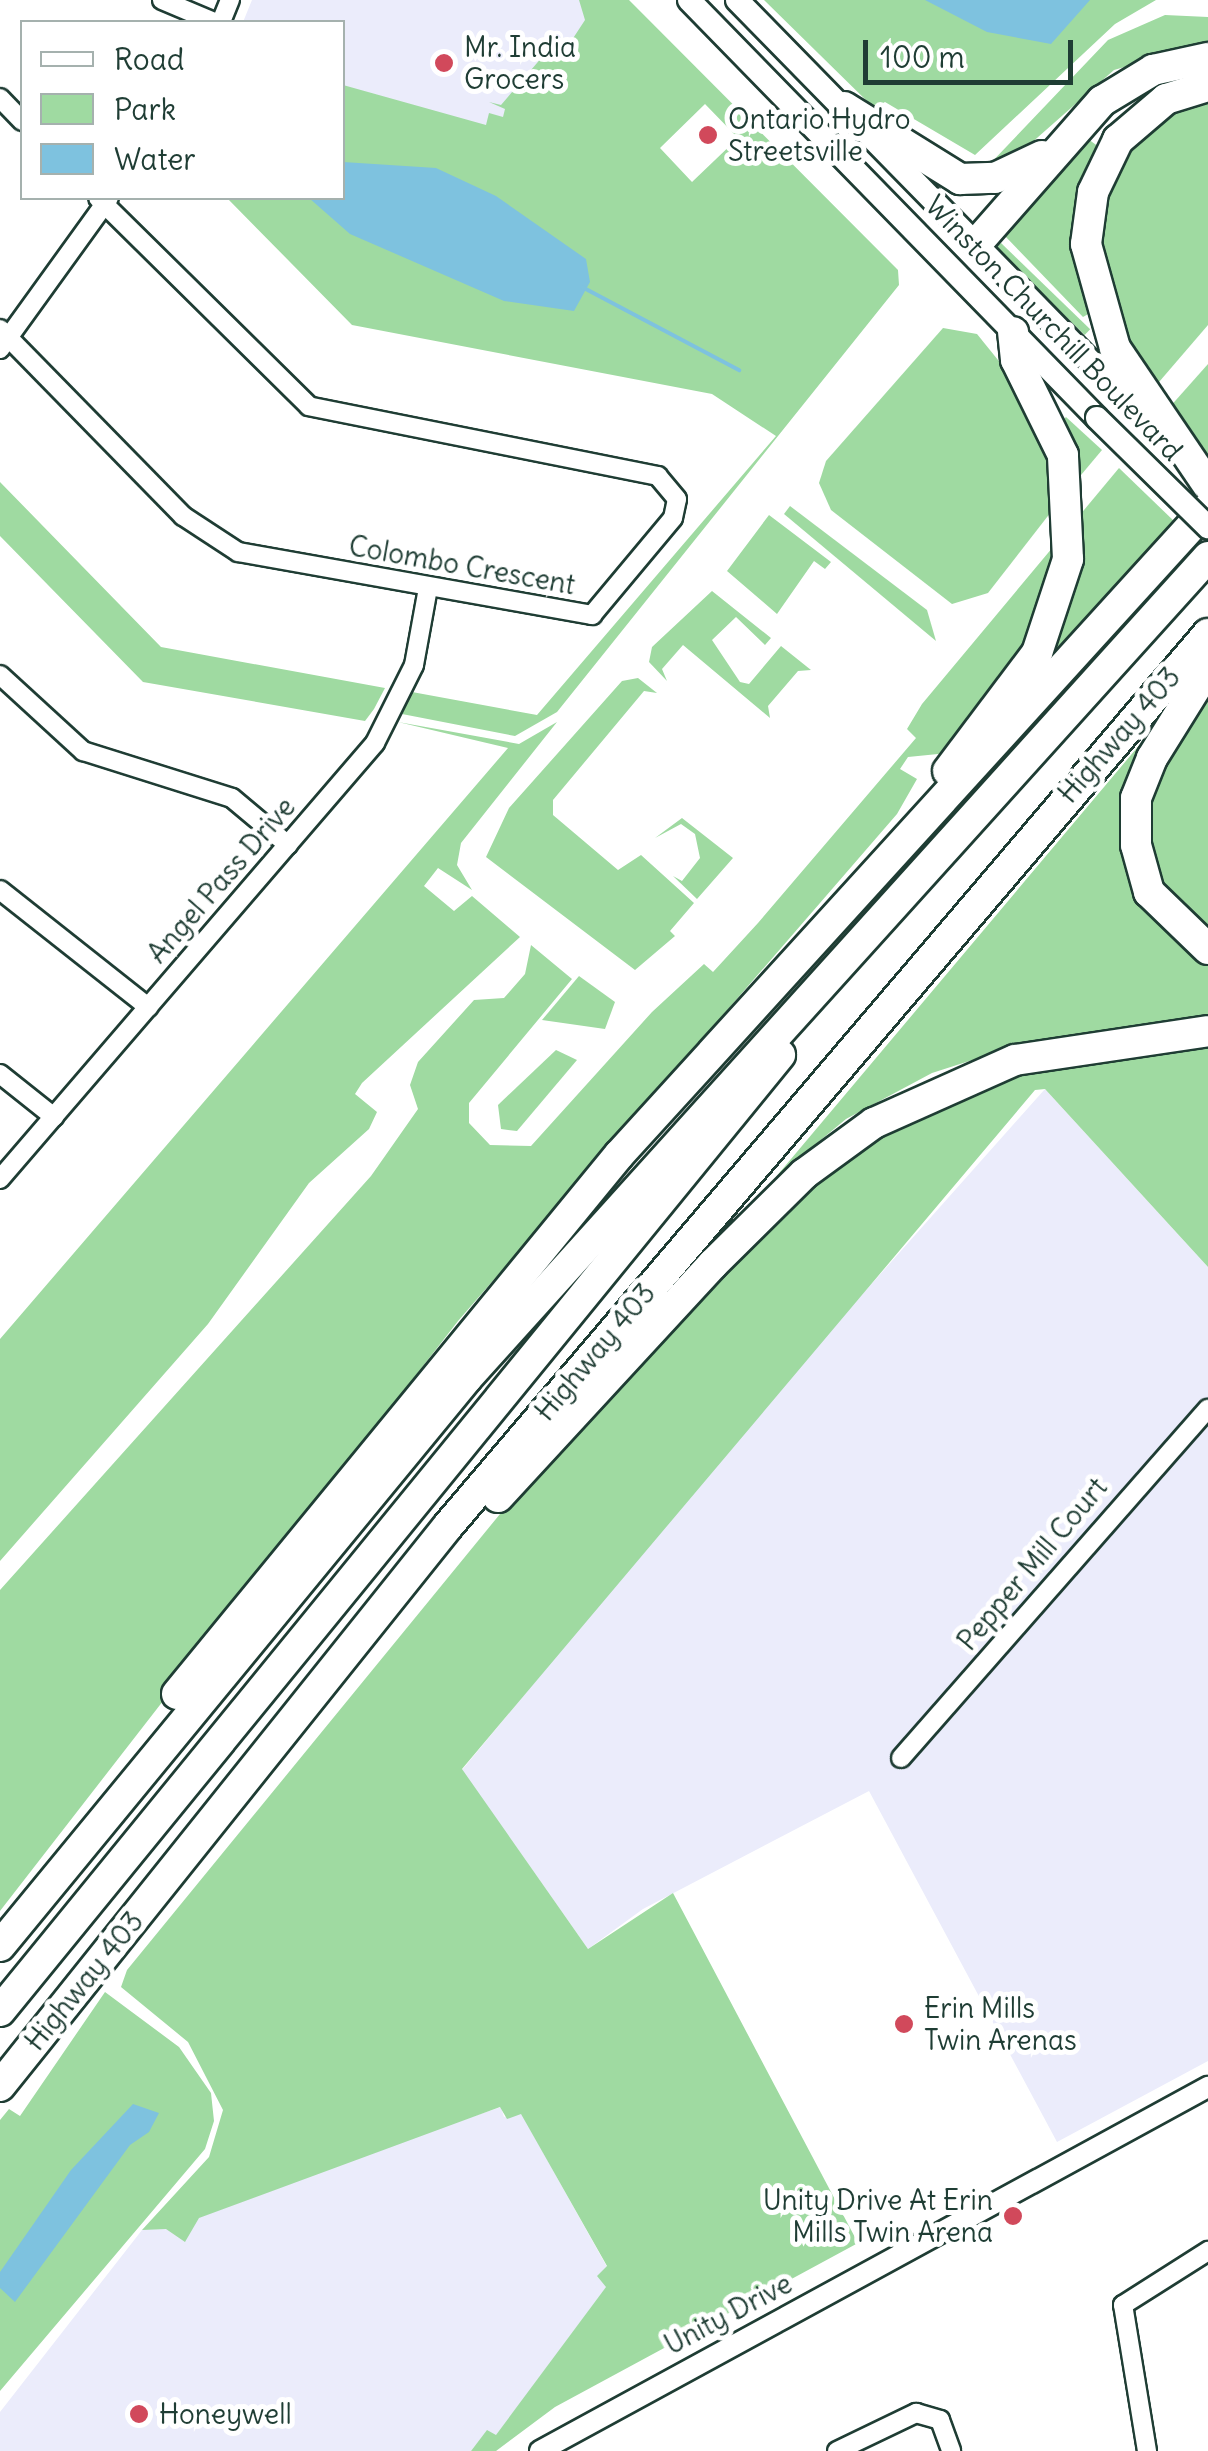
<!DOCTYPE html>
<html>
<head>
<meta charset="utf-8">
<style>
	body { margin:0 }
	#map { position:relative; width:1208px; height:2451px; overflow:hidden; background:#fff; font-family:Delius,sans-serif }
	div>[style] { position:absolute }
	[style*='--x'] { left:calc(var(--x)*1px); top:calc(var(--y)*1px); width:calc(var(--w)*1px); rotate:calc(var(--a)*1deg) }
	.built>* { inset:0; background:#ebecfb }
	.green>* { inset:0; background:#9fdaa1; transform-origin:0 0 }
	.water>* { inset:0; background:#7ec2df }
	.stream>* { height:4px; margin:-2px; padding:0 2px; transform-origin:2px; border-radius:2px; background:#7ec2df }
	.roads { filter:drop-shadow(2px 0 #1f3d34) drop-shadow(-2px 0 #1f3d34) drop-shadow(0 2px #1f3d34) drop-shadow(0 -2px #1f3d34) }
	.minor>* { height:18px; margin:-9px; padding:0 9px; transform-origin:9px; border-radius:9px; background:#fff }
	.tertiary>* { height:20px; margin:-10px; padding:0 10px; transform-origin:10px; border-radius:10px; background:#fff }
	.secondary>* { height:22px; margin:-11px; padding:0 11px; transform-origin:11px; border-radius:11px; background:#fff }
	.motorway>* { height:30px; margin:-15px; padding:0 15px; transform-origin:15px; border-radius:15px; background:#fff }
	.bridges { filter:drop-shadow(2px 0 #1f3d34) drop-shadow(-2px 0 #1f3d34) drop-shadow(0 2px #1f3d34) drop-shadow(0 -2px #1f3d34) }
	.secondary-bridge>* { height:22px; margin:-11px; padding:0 11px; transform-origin:11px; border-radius:11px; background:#fff }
	.dots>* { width:28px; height:28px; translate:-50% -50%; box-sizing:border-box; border:5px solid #fff; border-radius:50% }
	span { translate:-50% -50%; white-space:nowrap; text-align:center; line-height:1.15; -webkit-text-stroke:10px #fff; paint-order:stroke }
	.poi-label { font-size:28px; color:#1f3d34 }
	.left { translate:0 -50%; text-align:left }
	.right { translate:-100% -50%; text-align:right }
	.street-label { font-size:28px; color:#1f3d34 }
	.legend { position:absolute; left:20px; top:20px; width:325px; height:180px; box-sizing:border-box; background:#fff; border:2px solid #a5b1ae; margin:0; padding:12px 18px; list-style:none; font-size:30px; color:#1f3d34 }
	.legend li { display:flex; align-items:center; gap:20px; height:50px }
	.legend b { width:50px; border:2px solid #a5b1ae }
	.scale { position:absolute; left:863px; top:40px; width:210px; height:45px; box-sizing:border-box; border:5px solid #1f3d34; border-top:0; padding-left:12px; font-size:30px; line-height:35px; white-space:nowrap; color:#1f3d34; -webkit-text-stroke:8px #fff; paint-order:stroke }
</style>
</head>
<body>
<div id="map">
	<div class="built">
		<div style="clip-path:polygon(252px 0,617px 0,504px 137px,343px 92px,342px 22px,243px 22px)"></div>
		<div style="clip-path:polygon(1045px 1089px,1208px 1267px,1208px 2061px,1057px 2142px,869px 1791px,643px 1909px,588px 1949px,462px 1770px,771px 1397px)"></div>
		<div style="clip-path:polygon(501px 2107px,504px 2117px,521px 2113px,607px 2267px,607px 2286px,496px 2436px,487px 2431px,471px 2451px,0 2451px,0 2412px,142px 2230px)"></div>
	</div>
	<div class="green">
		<div style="clip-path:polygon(evenodd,579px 0,629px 0,898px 270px,899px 285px,557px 712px,515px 736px,402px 714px,412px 692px,537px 715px,776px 436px,712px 394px,352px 325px,227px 198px,342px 198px,343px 85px,486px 125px,489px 113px,503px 117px,505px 109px,489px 102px,501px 105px,543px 56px,538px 46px,568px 46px,585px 20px,579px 0,705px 104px,738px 138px,692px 182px,660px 148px,705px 104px)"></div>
		<div style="clip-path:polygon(764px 0,1156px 0,1115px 24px,975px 155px,885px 102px,874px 108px)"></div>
		<div style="clip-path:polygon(1165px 15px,1208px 17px,1208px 43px,1114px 70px,1011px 161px,986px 168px,1108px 40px)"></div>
		<div style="clip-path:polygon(1208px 99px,1208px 325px,1153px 389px,1127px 347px,1097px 243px,1109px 189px,1135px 140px,1159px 118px)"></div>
		<div style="clip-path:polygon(1088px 139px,1099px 147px,1079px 267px,1090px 313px,1083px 317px,1004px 235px)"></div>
		<div style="left:1001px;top:243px;width:124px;height:8px;rotate:44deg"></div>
		<div style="clip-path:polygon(943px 328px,977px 334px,1040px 412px,1058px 503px,988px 593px,952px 604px,831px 510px,819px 483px,826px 461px)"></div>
		<div style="clip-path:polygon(1208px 364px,1208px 463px,1168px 409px)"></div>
		<div style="clip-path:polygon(1066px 417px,1102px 450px,1076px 481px,1062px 421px)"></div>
		<div style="clip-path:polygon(1119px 468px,1176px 523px,1024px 692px,1079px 516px)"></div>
		<div style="clip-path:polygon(0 482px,161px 647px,385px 688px,374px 709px,365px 721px,143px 682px,0 536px)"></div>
		<div style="clip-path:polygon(790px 506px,927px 610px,936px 641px,784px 514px)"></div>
		<div style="clip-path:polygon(769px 515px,831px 562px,825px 569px,814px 561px,777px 614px,727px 571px)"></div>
		<div style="clip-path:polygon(1058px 541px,1039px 622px,948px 753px,908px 757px,900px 769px,917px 779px,897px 814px,458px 1321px,0 1911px,0 1590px,371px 1176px,418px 1109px,410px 1085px,418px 1062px,474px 1000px,504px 998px,525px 974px,531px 945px,572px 979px,469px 1103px,469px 1123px,490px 1145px,531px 1146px,652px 1012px,704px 964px,713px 972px,758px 923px,916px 738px,907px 729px,922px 704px)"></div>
		<div style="clip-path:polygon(712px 591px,771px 638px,765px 645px,736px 617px,712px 640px,740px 682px,749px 684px,781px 646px,811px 670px,798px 671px,768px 706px,770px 718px,683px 645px,662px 669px,667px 681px,649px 662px,652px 647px)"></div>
		<div style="clip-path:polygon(638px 678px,657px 693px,644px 691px,553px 800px,553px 815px,618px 870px,641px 855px,694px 903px,670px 931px,675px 936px,635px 970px,486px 857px,509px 808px,622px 681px)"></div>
		<div style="clip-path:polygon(1208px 688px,1208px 935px,1154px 877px,1147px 801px)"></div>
		<div style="clip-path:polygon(1168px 711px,1124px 830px,1208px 957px,1208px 1017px,1016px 1046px,932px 1073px,846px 1119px,775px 1178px)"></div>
		<div style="clip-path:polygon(398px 722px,519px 744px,557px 722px,461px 843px,457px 865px,472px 890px,438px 868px,424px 886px,454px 911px,472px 896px,520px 937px,362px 1083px,355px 1094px,377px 1112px,369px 1129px,309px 1183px,208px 1324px,0 1561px,0 1339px,508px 748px)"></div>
		<div style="clip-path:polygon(682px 818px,733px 858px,697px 899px,673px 876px,682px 881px,700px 858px,695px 834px,681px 824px,655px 838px)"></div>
		<div style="clip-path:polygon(579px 976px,615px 1002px,605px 1029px,542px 1020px)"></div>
		<div style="clip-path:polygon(1208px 1045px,1208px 1267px,1045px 1089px,1035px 1090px,462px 1769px,588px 1949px,673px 1893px,858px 2243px,555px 2407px,496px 2451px,471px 2451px,487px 2430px,496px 2435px,606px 2287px,597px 2276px,607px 2266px,521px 2114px,507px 2119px,500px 2107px,199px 2218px,185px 2242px,166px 2229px,142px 2230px,209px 2157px,223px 2110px,188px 2042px,121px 1987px,127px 1970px,509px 1503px,793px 1203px,853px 1152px,901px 1121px,1027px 1070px)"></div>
		<div style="clip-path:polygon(556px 1050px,577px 1060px,517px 1131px,501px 1129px,498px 1105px)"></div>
		<div style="clip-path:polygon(105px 1992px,179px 2047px,211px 2093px,214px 2121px,205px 2149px,0 2391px,0 2120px,9px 2109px,20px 2116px)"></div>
	</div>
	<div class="water">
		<div style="clip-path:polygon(925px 0,1090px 0,1051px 44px,987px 32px)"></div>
		<div style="clip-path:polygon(343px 162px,436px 168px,496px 196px,586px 259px,590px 282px,574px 311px,504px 301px,350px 234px,309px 198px,342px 198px)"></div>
		<div style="clip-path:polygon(133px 2104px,159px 2113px,149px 2132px,130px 2145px,15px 2302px,0 2288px,0 2272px,71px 2170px)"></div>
	</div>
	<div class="stream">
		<div style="--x:582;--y:287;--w:178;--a:27.9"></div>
	</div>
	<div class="roads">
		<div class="minor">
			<div style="--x:162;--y:0;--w:56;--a:22.9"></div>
			<div style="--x:221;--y:22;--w:24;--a:-68"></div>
			<div style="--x:0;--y:98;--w:32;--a:46"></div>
			<div style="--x:0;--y:329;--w:262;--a:45.6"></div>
			<div style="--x:183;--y:516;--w:66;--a:33.2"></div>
			<div style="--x:238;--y:552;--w:360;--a:10.1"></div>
			<div style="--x:592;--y:615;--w:126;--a:-50.1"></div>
			<div style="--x:673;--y:518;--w:19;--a:-78"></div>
			<div style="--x:677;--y:499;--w:30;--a:-130"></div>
			<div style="--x:658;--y:476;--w:356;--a:-168.7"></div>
			<div style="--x:309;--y:406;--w:296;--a:-135.4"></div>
			<div style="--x:0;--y:349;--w:186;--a:-54.2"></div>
			<div style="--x:0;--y:675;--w:113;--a:42.5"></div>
			<div style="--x:83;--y:751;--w:156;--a:17.5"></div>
			<div style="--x:232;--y:798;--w:73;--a:40"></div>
			<div style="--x:0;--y:890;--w:189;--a:38.3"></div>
			<div style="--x:0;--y:1074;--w:69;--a:38.5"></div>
			<div style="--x:0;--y:1179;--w:575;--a:-49.3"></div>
			<div style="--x:375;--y:743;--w:87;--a:-63.4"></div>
			<div style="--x:414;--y:665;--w:78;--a:-79.7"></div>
			<div style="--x:901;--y:1758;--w:465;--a:-48.7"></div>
			<div style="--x:837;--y:2451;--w:88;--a:-25.7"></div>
			<div style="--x:916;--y:2413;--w:25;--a:16"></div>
			<div style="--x:940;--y:2420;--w:33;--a:70"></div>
			<div style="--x:1147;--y:2451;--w:148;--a:-99.3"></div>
			<div style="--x:1123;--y:2305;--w:101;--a:-32.4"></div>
		</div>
		<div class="tertiary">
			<div style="--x:540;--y:2451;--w:761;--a:-28.59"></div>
		</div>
		<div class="secondary">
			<div style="--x:689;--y:0;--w:584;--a:45.69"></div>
			<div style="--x:737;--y:0;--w:598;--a:45.61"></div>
		</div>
		<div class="motorway">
			<div style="--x:844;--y:107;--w:137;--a:31.8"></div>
			<div style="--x:960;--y:179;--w:35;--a:-2"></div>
			<div style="--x:995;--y:178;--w:52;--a:-25.1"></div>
			<div style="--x:978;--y:242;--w:188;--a:-48.7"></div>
			<div style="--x:1102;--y:101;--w:60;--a:-31.3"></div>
			<div style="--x:1153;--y:70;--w:56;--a:-12.3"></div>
			<div style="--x:1207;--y:484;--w:164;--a:-124.1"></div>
			<div style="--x:1115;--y:348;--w:108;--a:-105.6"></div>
			<div style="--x:1086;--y:244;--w:52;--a:-82.3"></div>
			<div style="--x:1093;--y:192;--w:58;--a:-64.3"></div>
			<div style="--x:1118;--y:140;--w:63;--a:-40.5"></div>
			<div style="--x:1166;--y:99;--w:44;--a:-17.2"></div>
			<div style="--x:1208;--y:668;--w:106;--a:121.9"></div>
			<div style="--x:1152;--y:758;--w:43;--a:111.8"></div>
			<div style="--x:1136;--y:798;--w:47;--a:90"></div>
			<div style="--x:1136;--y:845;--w:49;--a:74.5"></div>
			<div style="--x:1149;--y:892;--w:82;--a:44"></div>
			<div style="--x:948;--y:771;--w:148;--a:-53"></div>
			<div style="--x:1037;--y:653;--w:99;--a:-71.7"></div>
			<div style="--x:1068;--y:559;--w:104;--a:-92.8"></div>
			<div style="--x:1063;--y:455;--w:106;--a:-116.3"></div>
			<div style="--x:1016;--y:360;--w:28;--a:-96"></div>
			<div style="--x:498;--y:1497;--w:317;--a:-47.3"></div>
			<div style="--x:713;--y:1264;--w:128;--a:-44.7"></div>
			<div style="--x:804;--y:1174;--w:87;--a:-36.1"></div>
			<div style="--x:874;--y:1123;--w:154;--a:-24.1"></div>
			<div style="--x:1015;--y:1060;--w:195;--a:-8.5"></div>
			<div style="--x:177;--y:1694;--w:697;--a:-50.65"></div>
			<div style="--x:619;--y:1155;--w:875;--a:-47.69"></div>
			<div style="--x:0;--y:1946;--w:735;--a:-50.57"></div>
			<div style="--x:467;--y:1378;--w:1106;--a:-47.93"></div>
			<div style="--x:0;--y:2011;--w:1234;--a:-50.79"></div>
			<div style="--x:0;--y:2086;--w:717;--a:-51.34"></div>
			<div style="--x:448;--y:1526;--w:1172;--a:-49.57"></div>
		</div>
	</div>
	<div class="bridges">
		<div class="secondary-bridge">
			<div style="--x:1097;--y:418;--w:156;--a:44.5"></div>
		</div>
	</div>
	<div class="dots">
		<div style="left:444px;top:63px;background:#d1495b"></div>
		<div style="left:708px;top:135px;background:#d1495b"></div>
		<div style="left:904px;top:2024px;background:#d1495b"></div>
		<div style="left:1013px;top:2216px;background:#d1495b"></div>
		<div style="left:139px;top:2414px;background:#d1495b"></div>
	</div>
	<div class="poi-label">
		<span class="left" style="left:464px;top:63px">Mr. India<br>Grocers</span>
		<span class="left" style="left:728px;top:135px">Ontario Hydro<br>Streetsville</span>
		<span class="left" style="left:924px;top:2024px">Erin Mills<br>Twin Arenas</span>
		<span class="right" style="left:993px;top:2216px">Unity Drive At Erin<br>Mills Twin Arena</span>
		<span class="left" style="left:159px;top:2414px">Honeywell</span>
	</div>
	<div class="street-label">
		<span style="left:1054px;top:328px;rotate:46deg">Winston Churchill Boulevard</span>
		<span style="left:462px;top:565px;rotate:10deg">Colombo Crescent</span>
		<span style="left:1119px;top:735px;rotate:-49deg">Highway 403</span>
		<span style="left:221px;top:880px;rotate:-49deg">Angel Pass Drive</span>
		<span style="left:595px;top:1352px;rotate:-50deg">Highway 403</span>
		<span style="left:1032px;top:1564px;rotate:-50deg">Pepper Mill Court</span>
		<span style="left:84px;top:1981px;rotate:-51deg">Highway 403</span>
		<span style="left:728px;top:2314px;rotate:-28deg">Unity Drive</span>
	</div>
	<ul class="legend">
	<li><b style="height:12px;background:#fff"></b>Road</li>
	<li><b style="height:28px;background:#9fdaa1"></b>Park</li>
	<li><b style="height:28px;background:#7ec2df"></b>Water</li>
	</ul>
	<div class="scale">100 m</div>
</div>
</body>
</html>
